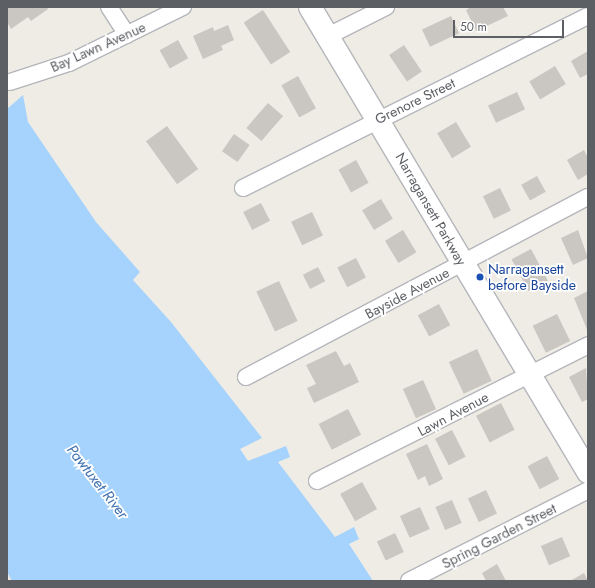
<!DOCTYPE html>
<html>
<head>
<meta charset="utf-8">
<style>
	body { margin:0 }
	#map { position:relative; width:595px; height:588px; overflow:hidden; background:#eeece4; font-family:Jost,sans-serif }
	div>[style] { position:absolute }
	[style*='--x'] { left:calc(var(--x)*1px); top:calc(var(--y)*1px); width:calc(var(--w)*1px); rotate:calc(var(--a)*1deg) }
	.water>* { inset:0; background:#a5d3fe }
	.building>* { inset:0; background:#cac6c1; transform-origin:0 0 }
	.roads { filter:drop-shadow(1px 0 #b4b6bb) drop-shadow(-1px 0 #b4b6bb) drop-shadow(0 1px #b4b6bb) drop-shadow(0 -1px #b4b6bb) }
	.street>* { height:16px; margin:-8px; padding:0 8px; transform-origin:8px; border-radius:8px; background:#fff }
	.secondary>* { height:22px; margin:-11px; padding:0 11px; transform-origin:11px; border-radius:11px; background:#fff }
	.dots>* { width:11px; height:11px; translate:-50% -50%; box-sizing:border-box; border:2px solid #fff; border-radius:50% }
	span { translate:-50% -50%; white-space:nowrap; text-align:center; line-height:1.15; -webkit-text-stroke:3.5px #fff; paint-order:stroke }
	.street-label { font-size:14px; color:#5c5f64 }
	.transit-label { font-size:14px; color:#164399 }
	.left { translate:0 -50%; text-align:left }
	.water-label { font-size:15px; color:#4273b0; font-style:italic }
	.frame { position:absolute; inset:0; border:8px solid #5c5f64; pointer-events:none }
	.scale { position:absolute; left:453px; top:20px; width:111px; height:18px; box-sizing:border-box; border:2px solid #5c5f64; border-top:0; padding-left:5px; font-size:12px; line-height:14px; white-space:nowrap; color:#5c5f64; -webkit-text-stroke:3px #fff; paint-order:stroke }
</style>
</head>
<body>
<div id="map">
	<div class="water">
		<div style="clip-path:polygon(23px 95px,28px 122px,96px 222px,140px 272px,133px 280px,171px 322px,262px 438px,240px 449px,248px 461px,286px 446px,290px 457px,278px 462px,335px 537px,354px 527px,359px 539px,349px 544px,373px 581px,12px 581px,7px 572px,7px 109px)"></div>
	</div>
	<div class="building">
		<div style="clip-path:polygon(7px 7px,47px 7px,48px 9px,31px 21px,28px 17px,11px 29px,7px 22px)"></div>
		<div style="clip-path:polygon(471px 7px,503px 7px,508px 16px,476px 31px,466px 10px)"></div>
		<div style="left:263px;top:10px;width:50px;height:23px;rotate:57deg"></div>
		<div style="left:451px;top:16px;width:19px;height:32px;rotate:65deg"></div>
		<div style="clip-path:polygon(228px 25px,234px 40px,221px 46px,223px 50px,203px 59px,193px 36px,213px 27px,214px 31px)"></div>
		<div style="left:178px;top:40px;width:21px;height:21px;rotate:61deg"></div>
		<div style="left:404px;top:45px;width:32px;height:18px;rotate:56deg"></div>
		<div style="clip-path:polygon(588px 51px,588px 74px,580px 78px,571px 61px)"></div>
		<div style="left:555px;top:66px;width:21px;height:30px;rotate:59deg"></div>
		<div style="left:298px;top:76px;width:37px;height:19px;rotate:61deg"></div>
		<div style="left:517px;top:92px;width:19px;height:32px;rotate:65deg"></div>
		<div style="left:268px;top:103px;width:20px;height:33px;rotate:41deg"></div>
		<div style="left:456px;top:122px;width:29px;height:22px;rotate:59deg"></div>
		<div style="left:167px;top:126px;width:53px;height:26px;rotate:54deg"></div>
		<div style="left:234px;top:134px;width:19px;height:21px;rotate:35deg"></div>
		<div style="clip-path:polygon(584px 150px,588px 158px,588px 174px,578px 180px,567px 160px)"></div>
		<div style="left:356px;top:160px;width:26px;height:20px;rotate:61deg"></div>
		<div style="left:537px;top:176px;width:18px;height:18px;rotate:61deg"></div>
		<div style="left:500px;top:188px;width:25px;height:19px;rotate:64deg"></div>
		<div style="left:381px;top:199px;width:23px;height:22px;rotate:59deg"></div>
		<div style="left:261px;top:203px;width:20px;height:20px;rotate:63deg"></div>
		<div style="left:312px;top:212px;width:26px;height:23px;rotate:65deg"></div>
		<div style="left:403px;top:230px;width:26px;height:21px;rotate:59deg"></div>
		<div style="clip-path:polygon(578px 230px,588px 258px,573px 265px,561px 238px)"></div>
		<div style="left:531px;top:249px;width:36px;height:22px;rotate:62deg"></div>
		<div style="left:356px;top:258px;width:22px;height:21px;rotate:63deg"></div>
		<div style="left:318px;top:267px;width:16px;height:17px;rotate:63deg"></div>
		<div style="left:279px;top:281px;width:44px;height:25px;rotate:65deg"></div>
		<div style="clip-path:polygon(588px 291px,588px 332px,574px 298px)"></div>
		<div style="left:439px;top:304px;width:24px;height:24px;rotate:62deg"></div>
		<div style="left:557px;top:314px;width:30px;height:27px;rotate:64deg"></div>
		<div style="left:477px;top:349px;width:35px;height:31px;rotate:65deg"></div>
		<div style="clip-path:polygon(336px 351px,344px 366px,350px 363px,359px 382px,314px 403px,307px 388px,316px 384px,306px 365px)"></div>
		<div style="clip-path:polygon(586px 368px,588px 399px,582px 402px,569px 377px)"></div>
		<div style="left:423px;top:380px;width:32px;height:22px;rotate:66deg"></div>
		<div style="left:501px;top:403px;width:30px;height:28px;rotate:63deg"></div>
		<div style="left:348px;top:409px;width:29px;height:33px;rotate:63deg"></div>
		<div style="left:452px;top:430px;width:30px;height:19px;rotate:63deg"></div>
		<div style="clip-path:polygon(427px 444px,443px 479px,429px 486px,425px 476px,418px 480px,406px 454px)"></div>
		<div style="left:547px;top:456px;width:26px;height:22px;rotate:62deg"></div>
		<div style="left:362px;top:482px;width:31px;height:25px;rotate:61deg"></div>
		<div style="left:486px;top:490px;width:26px;height:20px;rotate:65deg"></div>
		<div style="left:452px;top:500px;width:25px;height:18px;rotate:67deg"></div>
		<div style="left:420px;top:507px;width:24px;height:22px;rotate:66deg"></div>
		<div style="left:395px;top:533px;width:21px;height:20px;rotate:65deg"></div>
		<div style="left:562px;top:537px;width:21px;height:23px;rotate:67deg"></div>
		<div style="clip-path:polygon(497px 564px,506px 581px,486px 581px,482px 573px)"></div>
		<div style="clip-path:polygon(584px 573px,588px 581px,570px 581px)"></div>
	</div>
	<div class="roads">
		<div class="street">
			<div style="--x:109;--y:7;--w:33;--a:57"></div>
			<div style="--x:328;--y:36;--w:65;--a:-26.6"></div>
			<div style="--x:10;--y:82;--w:62;--a:-17.9"></div>
			<div style="--x:69;--y:63;--w:127;--a:-26.2"></div>
			<div style="--x:243;--y:188;--w:385;--a:-26.5"></div>
			<div style="--x:246;--y:377;--w:386;--a:-27.8"></div>
			<div style="--x:317;--y:481;--w:303;--a:-26.6"></div>
			<div style="--x:409;--y:581;--w:201;--a:-26.9"></div>
		</div>
		<div class="secondary">
			<div style="--x:310;--y:7;--w:542;--a:59.13"></div>
		</div>
	</div>
	<div class="dots">
		<div style="left:480px;top:277px;background:#1a4fb4"></div>
	</div>
	<div class="street-label">
		<span style="left:98px;top:47px;rotate:-24deg">Bay Lawn Avenue</span>
		<span style="left:415px;top:101px;rotate:-26deg">Grenore Street</span>
		<span style="left:431px;top:209px;rotate:60deg">Narragansett Parkway</span>
		<span style="left:407px;top:293px;rotate:-28deg">Bayside Avenue</span>
		<span style="left:453px;top:414px;rotate:-28deg">Lawn Avenue</span>
		<span style="left:499px;top:536px;rotate:-27deg">Spring Garden Street</span>
	</div>
	<div class="transit-label">
		<span class="left" style="left:488px;top:277px">Narragansett<br>before Bayside</span>
	</div>
	<div class="water-label">
		<span style="left:97px;top:482px;rotate:52deg">Pawtuxet River</span>
	</div>
	<div class="frame"></div>
	<div class="scale">50 m</div>
</div>
</body>
</html>
